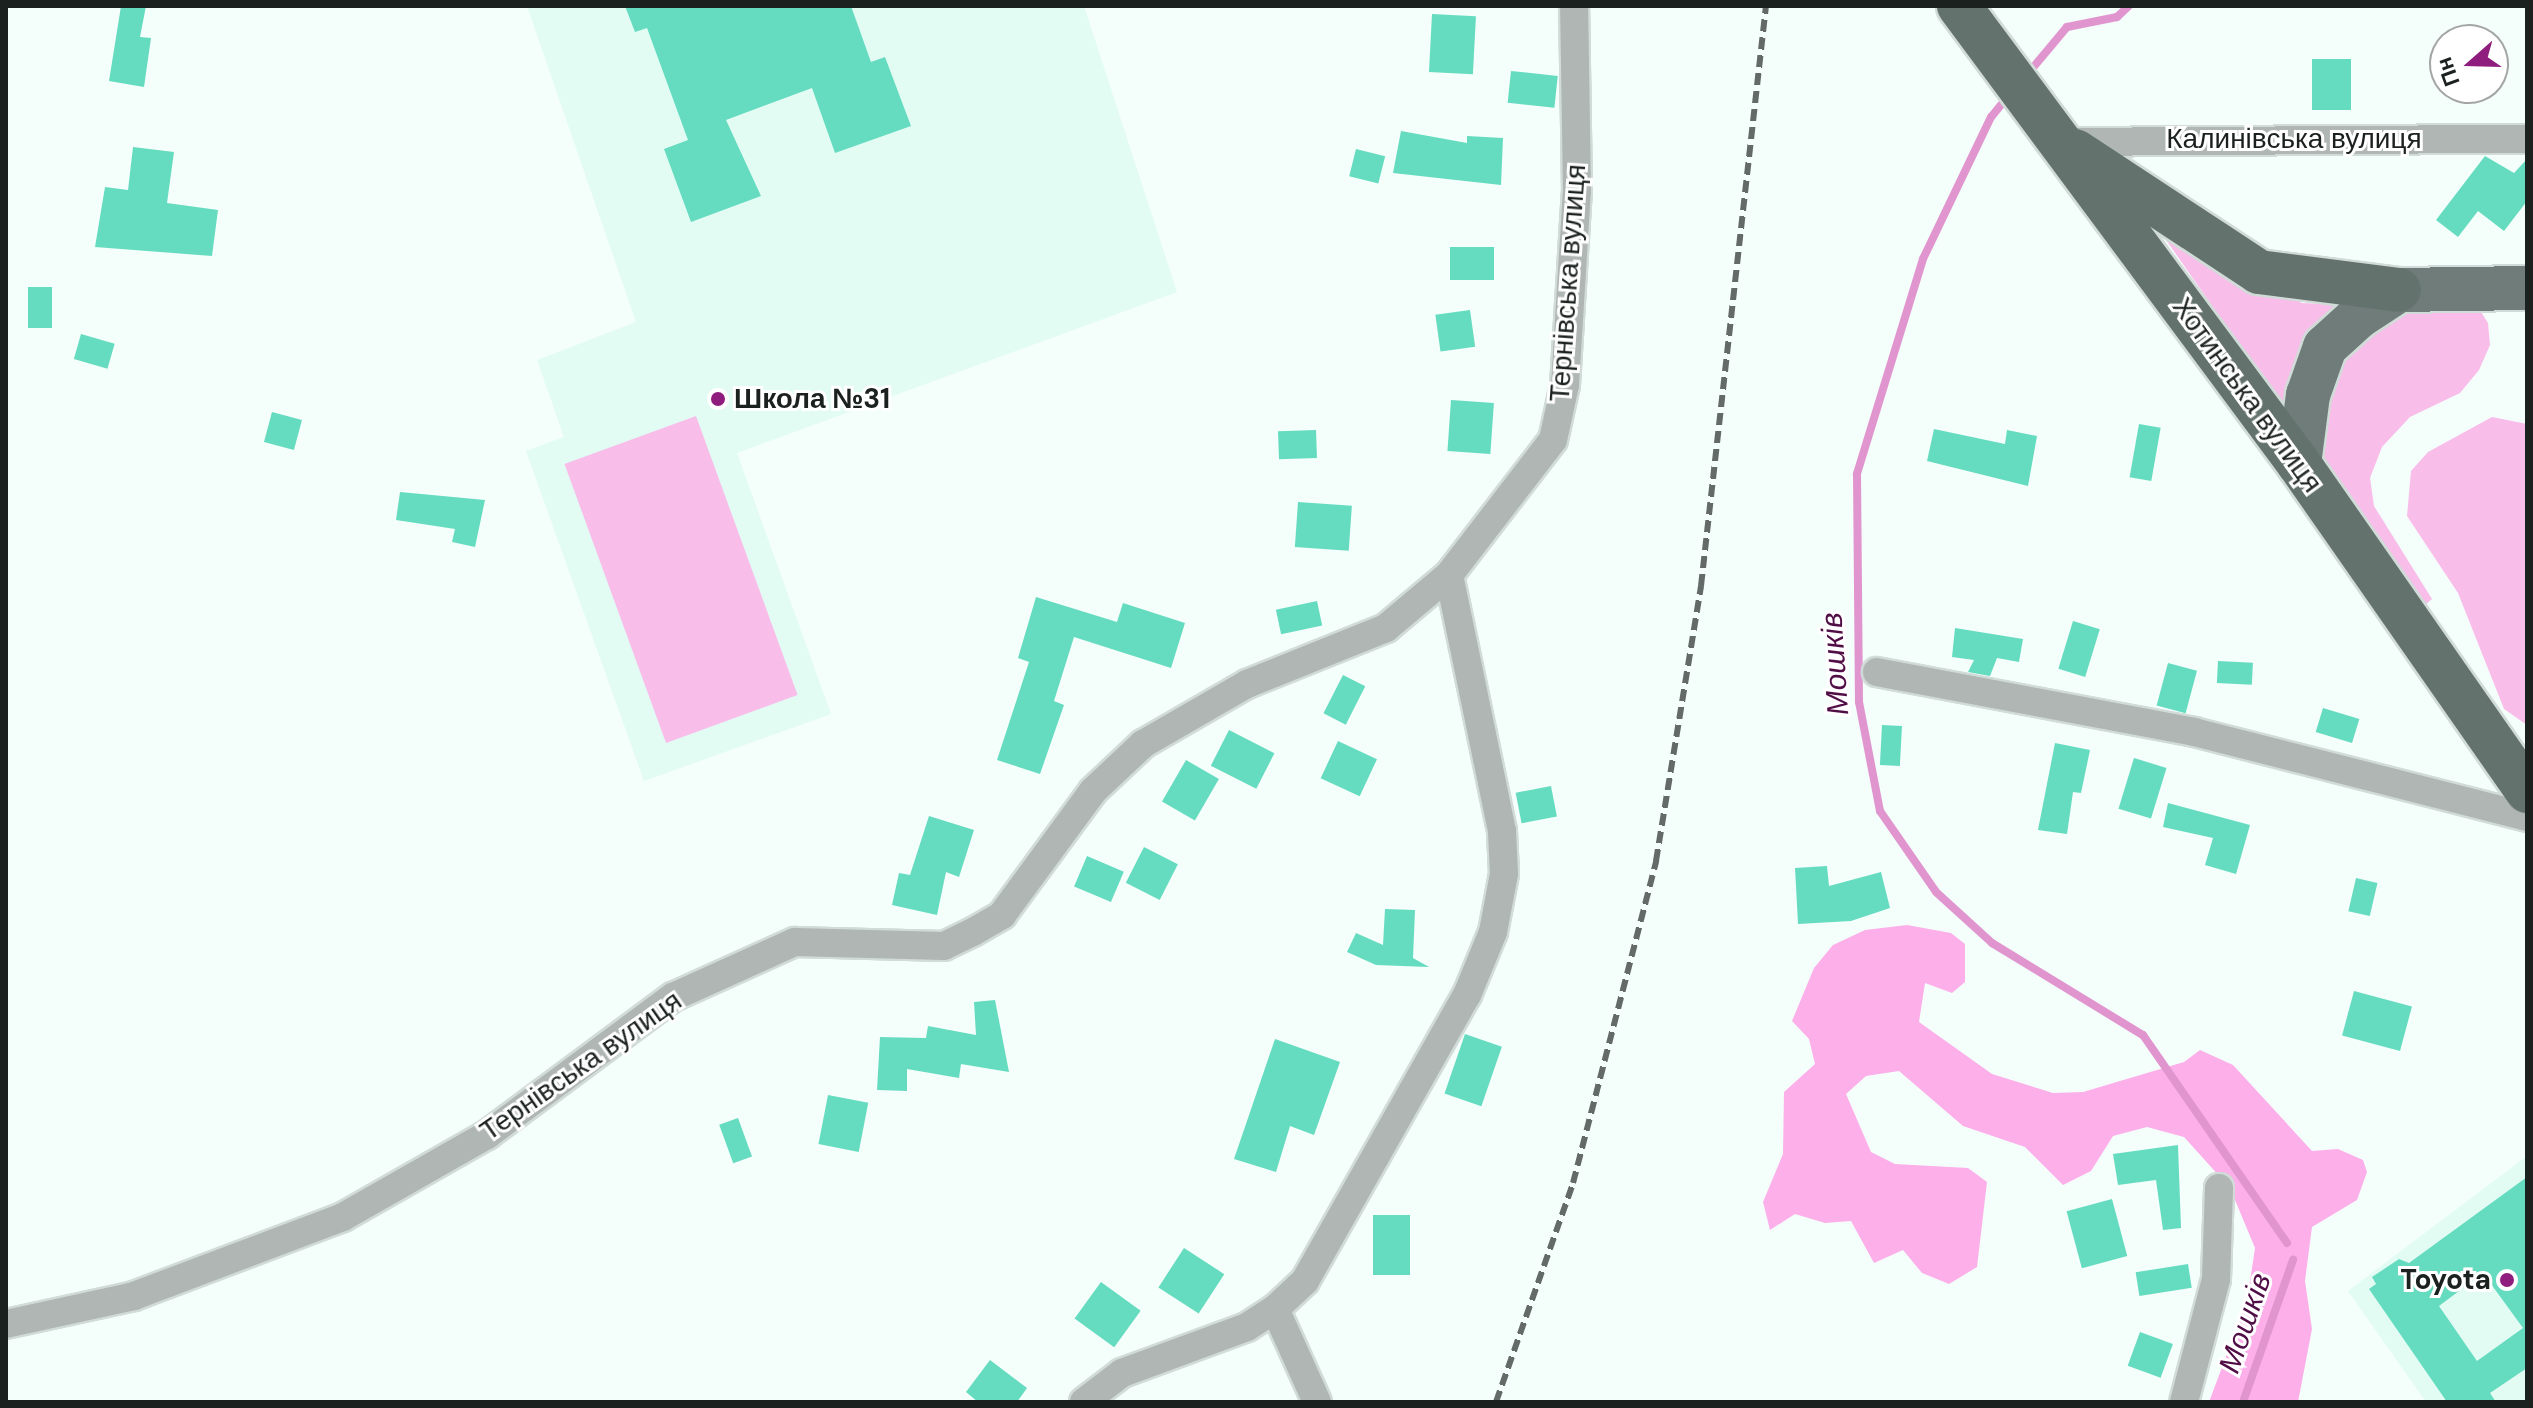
<!DOCTYPE html>
<html>
<head>
<meta charset="utf-8">
<style>
	body { margin:0 }
	#map { position:relative; width:2533px; height:1408px; overflow:hidden; background:#f4fefb; font-family:"DM Sans",sans-serif }
	div>[style] { position:absolute }
	[style*='--x'] { left:calc(var(--x)*1px); top:calc(var(--y)*1px); width:calc(var(--w)*1px); rotate:calc(var(--a)*1deg) }
	.built>* { inset:0; background:#e2fcf4 }
	.green>* { inset:0; background:#f9bdea; transform-origin:0 0 }
	.forest>* { inset:0; background:#fcafe9 }
	.stream>* { height:8px; margin:-4px; padding:0 4px; transform-origin:4px; border-radius:4px; background:#e095cf }
	.building>* { inset:0; background:#65dcc0; transform-origin:0 0 }
	.roads { filter:drop-shadow(2px 0 #d1dbd8) drop-shadow(-2px 0 #d1dbd8) drop-shadow(0 2px #d1dbd8) drop-shadow(0 -2px #d1dbd8) }
	.minor>* { height:28px; margin:-14px; padding:0 14px; transform-origin:14px; border-radius:14px; background:#afb6b4 }
	.primary>* { height:44px; margin:-22px; padding:0 22px; transform-origin:22px; border-radius:22px; background:#707c79 }
	.trunk>* { height:44px; margin:-22px; padding:0 22px; transform-origin:22px; border-radius:22px; background:#64726e }
	.rail>* { height:6px; margin-top:-3px; transform-origin:0; background:repeating-linear-gradient(90deg,#636a68 0 12px,transparent 0 18px) }
	.dots>* { width:22px; height:22px; translate:-50% -50%; box-sizing:border-box; border:4px solid #fff; border-radius:50% }
	span { translate:-50% -50%; white-space:nowrap; text-align:center; line-height:1.15; -webkit-text-stroke:6px #fff; paint-order:stroke }
	.street-label { font-size:28px; color:#1b211f }
	.poi-label { font-size:28px; color:#1b211f; font-weight:700 }
	.left { translate:0 -50%; text-align:left }
	.right { translate:-100% -50%; text-align:right }
	.water-label { font-size:30px; color:#510e46; font-style:italic }
	.frame { position:absolute; inset:0; border:8px solid #1b211f; pointer-events:none }
	.north { position:absolute; left:2429px; top:24px; width:80px; height:80px; box-sizing:border-box; background:#fff; border:2px solid #a4a6a5; border-radius:50%; rotate:250deg; font-size:22px; font-weight:700; line-height:32px; text-align:center; color:#1b211f }
	.north::after { content:''; display:block; margin:auto; width:28px; height:36px; background:#8f1d7d; clip-path:polygon(50% 0,100% 100%,50% 72%,0 100%) }
</style>
</head>
<body>
<div id="map">
	<div class="built">
		<div style="clip-path:polygon(527px 6px,1084px 6px,1177px 292px,737px 453px,831px 714px,644px 781px,526px 451px,564px 437px,537px 360px,636px 322px)"></div>
		<div style="clip-path:polygon(2527px 1156px,2527px 1402px,2426px 1402px,2348px 1291px)"></div>
	</div>
	<div class="green">
		<div style="clip-path:polygon(2159px 230px,2302px 303px,2348px 305px,2290px 417px)"></div>
		<div style="clip-path:polygon(2443px 304px,2478px 307px,2488px 323px,2490px 345px,2479px 370px,2460px 393px,2410px 417px,2382px 447px,2370px 478px,2374px 506px,2432px 599px,2424px 606px,2322px 458px,2319px 433px,2326px 390px,2355px 342px,2393px 314px)"></div>
		<div style="left:696px;top:416px;width:297px;height:140px;rotate:70deg"></div>
		<div style="clip-path:polygon(2492px 417px,2527px 424px,2527px 725px,2504px 709px,2458px 593px,2407px 516px,2411px 471px,2428px 452px)"></div>
	</div>
	<div class="forest">
		<div style="clip-path:polygon(1907px 925px,1951px 933px,1965px 944px,1965px 982px,1952px 993px,1925px 983px,1919px 1022px,1992px 1074px,2053px 1093px,2083px 1092px,2184px 1062px,2200px 1050px,2233px 1065px,2312px 1151px,2338px 1149px,2363px 1160px,2367px 1172px,2357px 1200px,2312px 1227px,2305px 1281px,2312px 1329px,2298px 1402px,2209px 1402px,2247px 1301px,2255px 1248px,2230px 1188px,2184px 1137px,2147px 1127px,2113px 1136px,2091px 1171px,2063px 1185px,2025px 1147px,1963px 1126px,1899px 1071px,1866px 1076px,1846px 1094px,1871px 1152px,1895px 1164px,1968px 1168px,1987px 1182px,1977px 1267px,1949px 1284px,1922px 1273px,1903px 1250px,1874px 1263px,1851px 1221px,1825px 1223px,1795px 1214px,1770px 1230px,1763px 1202px,1783px 1154px,1784px 1092px,1815px 1064px,1809px 1039px,1792px 1021px,1814px 968px,1833px 945px,1865px 930px)"></div>
	</div>
	<div class="stream">
		<div style="--x:2026;--y:76;--w:64;--a:-50.1"></div>
		<div style="--x:2067;--y:27;--w:51;--a:-11.3"></div>
		<div style="--x:2117;--y:17;--w:16;--a:-43"></div>
		<div style="--x:2009;--y:95;--w:28;--a:129"></div>
		<div style="--x:1991;--y:117;--w:157;--a:115.6"></div>
		<div style="--x:1923;--y:259;--w:225;--a:107.1"></div>
		<div style="--x:1857;--y:474;--w:228;--a:89.5"></div>
		<div style="--x:1859;--y:702;--w:111;--a:79.1"></div>
		<div style="--x:1880;--y:811;--w:98;--a:55.3"></div>
		<div style="--x:1936;--y:892;--w:76;--a:42.3"></div>
		<div style="--x:1992;--y:943;--w:177;--a:31.4"></div>
		<div style="--x:2143;--y:1035;--w:253;--a:55.3"></div>
		<div style="--x:2243;--y:1402;--w:151;--a:-70.6"></div>
	</div>
	<div class="building">
		<div style="clip-path:polygon(121px 6px,146px 6px,140px 37px,151px 38px,144px 87px,109px 81px)"></div>
		<div style="clip-path:polygon(625px 6px,851px 6px,871px 62px,885px 57px,911px 126px,835px 153px,812px 88px,726px 120px,761px 196px,691px 222px,664px 149px,688px 140px,647px 28px,635px 32px)"></div>
		<div style="left:1432px;top:14px;width:44px;height:58px;rotate:3deg"></div>
		<div style="left:2312px;top:59px;width:39px;height:51px"></div>
		<div style="left:1511px;top:71px;width:47px;height:32px;rotate:6deg"></div>
		<div style="clip-path:polygon(1401px 131px,1467px 143px,1467px 136px,1503px 138px,1501px 185px,1393px 173px)"></div>
		<div style="clip-path:polygon(133px 147px,174px 152px,167px 203px,218px 210px,212px 256px,95px 247px,105px 187px,128px 190px)"></div>
		<div style="left:1356px;top:149px;width:30px;height:28px;rotate:14deg"></div>
		<div style="clip-path:polygon(2485px 156px,2514px 173px,2527px 159px,2527px 201px,2504px 231px,2478px 211px,2458px 237px,2436px 220px)"></div>
		<div style="left:1450px;top:247px;width:44px;height:33px"></div>
		<div style="left:28px;top:287px;width:24px;height:41px"></div>
		<div style="left:1470px;top:310px;width:37px;height:35px;rotate:82deg"></div>
		<div style="left:81px;top:334px;width:35px;height:26px;rotate:16deg"></div>
		<div style="left:1451px;top:400px;width:43px;height:51px;rotate:4deg"></div>
		<div style="left:272px;top:412px;width:31px;height:31px;rotate:15deg"></div>
		<div style="left:2139px;top:424px;width:22px;height:54px;rotate:10deg"></div>
		<div style="clip-path:polygon(1934px 429px,2005px 444px,2007px 430px,2037px 436px,2028px 486px,1927px 461px)"></div>
		<div style="left:1316px;top:430px;width:28px;height:38px;rotate:88deg"></div>
		<div style="clip-path:polygon(400px 492px,485px 500px,475px 547px,452px 542px,455px 529px,396px 520px)"></div>
		<div style="left:1298px;top:502px;width:54px;height:45px;rotate:4deg"></div>
		<div style="clip-path:polygon(1036px 597px,1117px 622px,1123px 603px,1185px 623px,1171px 668px,1074px 637px,1054px 701px,1064px 705px,1040px 774px,997px 760px,1029px 662px,1018px 658px)"></div>
		<div style="left:1317px;top:601px;width:25px;height:42px;rotate:78deg"></div>
		<div style="left:2073px;top:621px;width:28px;height:50px;rotate:17deg"></div>
		<div style="clip-path:polygon(1955px 628px,2023px 639px,2019px 662px,1997px 658px,1990px 676px,1968px 672px,1974px 660px,1952px 657px)"></div>
		<div style="left:2218px;top:661px;width:35px;height:22px;rotate:3deg"></div>
		<div style="left:2168px;top:663px;width:30px;height:44px;rotate:15deg"></div>
		<div style="left:1343px;top:675px;width:25px;height:43px;rotate:27deg"></div>
		<div style="left:2323px;top:708px;width:38px;height:25px;rotate:17deg"></div>
		<div style="left:1882px;top:725px;width:20px;height:40px;rotate:3deg"></div>
		<div style="left:1229px;top:730px;width:51px;height:40px;rotate:27deg"></div>
		<div style="left:1338px;top:741px;width:43px;height:41px;rotate:25deg"></div>
		<div style="clip-path:polygon(2055px 743px,2090px 750px,2081px 793px,2073px 792px,2067px 834px,2038px 830px)"></div>
		<div style="left:2134px;top:758px;width:34px;height:53px;rotate:17deg"></div>
		<div style="left:1186px;top:760px;width:38px;height:48px;rotate:30deg"></div>
		<div style="left:1551px;top:786px;width:31px;height:36px;rotate:79deg"></div>
		<div style="clip-path:polygon(2168px 803px,2250px 825px,2236px 874px,2205px 865px,2213px 838px,2163px 827px)"></div>
		<div style="clip-path:polygon(929px 816px,974px 830px,959px 877px,946px 872px,937px 915px,892px 905px,899px 873px,910px 875px)"></div>
		<div style="left:1144px;top:847px;width:38px;height:40px;rotate:27deg"></div>
		<div style="left:1087px;top:856px;width:40px;height:33px;rotate:23deg"></div>
		<div style="clip-path:polygon(1827px 866px,1829px 886px,1881px 872px,1890px 908px,1851px 921px,1798px 924px,1795px 868px)"></div>
		<div style="left:2356px;top:878px;width:22px;height:34px;rotate:13deg"></div>
		<div style="clip-path:polygon(1385px 909px,1415px 910px,1413px 958px,1429px 967px,1376px 965px,1347px 952px,1356px 933px,1383px 945px)"></div>
		<div style="left:2354px;top:991px;width:60px;height:46px;rotate:15deg"></div>
		<div style="clip-path:polygon(995px 1000px,1009px 1072px,961px 1064px,959px 1078px,907px 1069px,907px 1091px,877px 1090px,880px 1037px,926px 1038px,928px 1026px,976px 1035px,974px 1002px)"></div>
		<div style="left:1465px;top:1034px;width:39px;height:63px;rotate:19deg"></div>
		<div style="clip-path:polygon(1275px 1039px,1340px 1062px,1314px 1135px,1290px 1126px,1276px 1172px,1234px 1159px)"></div>
		<div style="left:828px;top:1095px;width:41px;height:50px;rotate:11deg"></div>
		<div style="left:738px;top:1118px;width:41px;height:20px;rotate:70deg"></div>
		<div style="clip-path:polygon(2178px 1145px,2181px 1228px,2163px 1230px,2156px 1180px,2118px 1185px,2113px 1154px)"></div>
		<div style="clip-path:polygon(evenodd,2527px 1177px,2527px 1368px,2490px 1393px,2496px 1402px,2447px 1402px,2369px 1289px,2376px 1284px,2372px 1277px,2399px 1259px,2409px 1263px,2527px 1177px,2483px 1273px,2523px 1328px,2477px 1361px,2439px 1306px,2483px 1273px)"></div>
		<div style="left:2112px;top:1199px;width:59px;height:47px;rotate:75deg"></div>
		<div style="left:1373px;top:1215px;width:37px;height:60px"></div>
		<div style="left:1184px;top:1248px;width:48px;height:47px;rotate:33deg"></div>
		<div style="left:2188px;top:1264px;width:24px;height:53px;rotate:81deg"></div>
		<div style="left:1101px;top:1282px;width:49px;height:45px;rotate:36deg"></div>
		<div style="left:2140px;top:1332px;width:35px;height:36px;rotate:20deg"></div>
		<div style="clip-path:polygon(990px 1360px,1027px 1388px,1017px 1402px,978px 1402px,966px 1392px)"></div>
	</div>
	<div class="roads">
		<div class="minor">
			<div style="--x:2061;--y:142;--w:466;--a:-0.4"></div>
			<div style="--x:1877;--y:672;--w:323;--a:10.7"></div>
			<div style="--x:2194;--y:732;--w:344;--a:14.3"></div>
			<div style="--x:6;--y:1324;--w:131;--a:-12.3"></div>
			<div style="--x:134;--y:1296;--w:223;--a:-20.7"></div>
			<div style="--x:343;--y:1217;--w:166;--a:-29.7"></div>
			<div style="--x:487;--y:1135;--w:232;--a:-36.6"></div>
			<div style="--x:673;--y:997;--w:134;--a:-24.3"></div>
			<div style="--x:795;--y:942;--w:149;--a:1.5"></div>
			<div style="--x:944;--y:946;--w:32;--a:-26"></div>
			<div style="--x:973;--y:932;--w:34;--a:-30"></div>
			<div style="--x:1002;--y:915;--w:154;--a:-53.7"></div>
			<div style="--x:1093;--y:791;--w:69;--a:-43.2"></div>
			<div style="--x:1143;--y:744;--w:120;--a:-30"></div>
			<div style="--x:1247;--y:684;--w:150;--a:-21.9"></div>
			<div style="--x:1386;--y:628;--w:82;--a:-40.1"></div>
			<div style="--x:1449;--y:575;--w:170;--a:-52.4"></div>
			<div style="--x:1553;--y:440;--w:56;--a:-77.7"></div>
			<div style="--x:1565;--y:385;--w:194;--a:-86.5"></div>
			<div style="--x:1577;--y:191;--w:185;--a:-90.9"></div>
			<div style="--x:1084;--y:1402;--w:48;--a:-37.3"></div>
			<div style="--x:1122;--y:1373;--w:133;--a:-20.2"></div>
			<div style="--x:1247;--y:1327;--w:33;--a:-33"></div>
			<div style="--x:1317;--y:1402;--w:102;--a:-114.3"></div>
			<div style="--x:1275;--y:1309;--w:41;--a:-43"></div>
			<div style="--x:1305;--y:1281;--w:329;--a:-60.5"></div>
			<div style="--x:1467;--y:995;--w:68;--a:-67.6"></div>
			<div style="--x:1493;--y:932;--w:59;--a:-79.3"></div>
			<div style="--x:1504;--y:874;--w:43;--a:-92.7"></div>
			<div style="--x:1502;--y:831;--w:261;--a:-101.7"></div>
			<div style="--x:2184;--y:1402;--w:127;--a:-75.4"></div>
			<div style="--x:2216;--y:1279;--w:91;--a:-88.1"></div>
		</div>
		<div class="primary">
			<div style="--x:2299;--y:464;--w:70;--a:-82.6"></div>
			<div style="--x:2308;--y:395;--w:51;--a:-70.5"></div>
			<div style="--x:2325;--y:347;--w:45;--a:-42.3"></div>
			<div style="--x:2358;--y:317;--w:49;--a:-33.4"></div>
			<div style="--x:2399;--y:290;--w:128;--a:-0.9"></div>
		</div>
		<div class="trunk">
			<div style="--x:1959;--y:6;--w:570;--a:53.41"></div>
			<div style="--x:2299;--y:464;--w:399;--a:55.1"></div>
			<div style="--x:2075;--y:151;--w:220;--a:33.3"></div>
			<div style="--x:2259;--y:272;--w:141;--a:7.3"></div>
		</div>
	</div>
	<div class="rail">
		<div style="--x:1496;--y:1402;--w:232;--a:-70.6"></div>
		<div style="--x:1573;--y:1183;--w:333;--a:-75.5"></div>
		<div style="--x:1656;--y:861;--w:279;--a:-80.7"></div>
		<div style="--x:1701;--y:586;--w:584;--a:-83.61"></div>
	</div>
	<div class="dots">
		<div style="left:718px;top:399px;background:#8f1d7d"></div>
		<div style="left:2507px;top:1280px;background:#8f1d7d"></div>
	</div>
	<div class="street-label">
		<span style="left:2294px;top:139px">Калинівська вулиця</span>
		<span style="left:1568px;top:283px;rotate:-86deg">Тернівська вулиця</span>
		<span style="left:2247px;top:395px;rotate:54deg">Хотинська вулиця</span>
		<span style="left:581px;top:1066px;rotate:-35deg">Тернівська вулиця</span>
	</div>
	<div class="poi-label">
		<span class="left" style="left:734px;top:399px">Школа №31</span>
		<span class="right" style="left:2491px;top:1280px">Toyota</span>
	</div>
	<div class="water-label">
		<span style="left:1835px;top:664px;rotate:-94deg">Мошків</span>
		<span style="left:2245px;top:1323px;rotate:-71deg">Мошків</span>
	</div>
	<div class="frame"></div>
	<div class="north">Пн</div>
</div>
</body>
</html>
